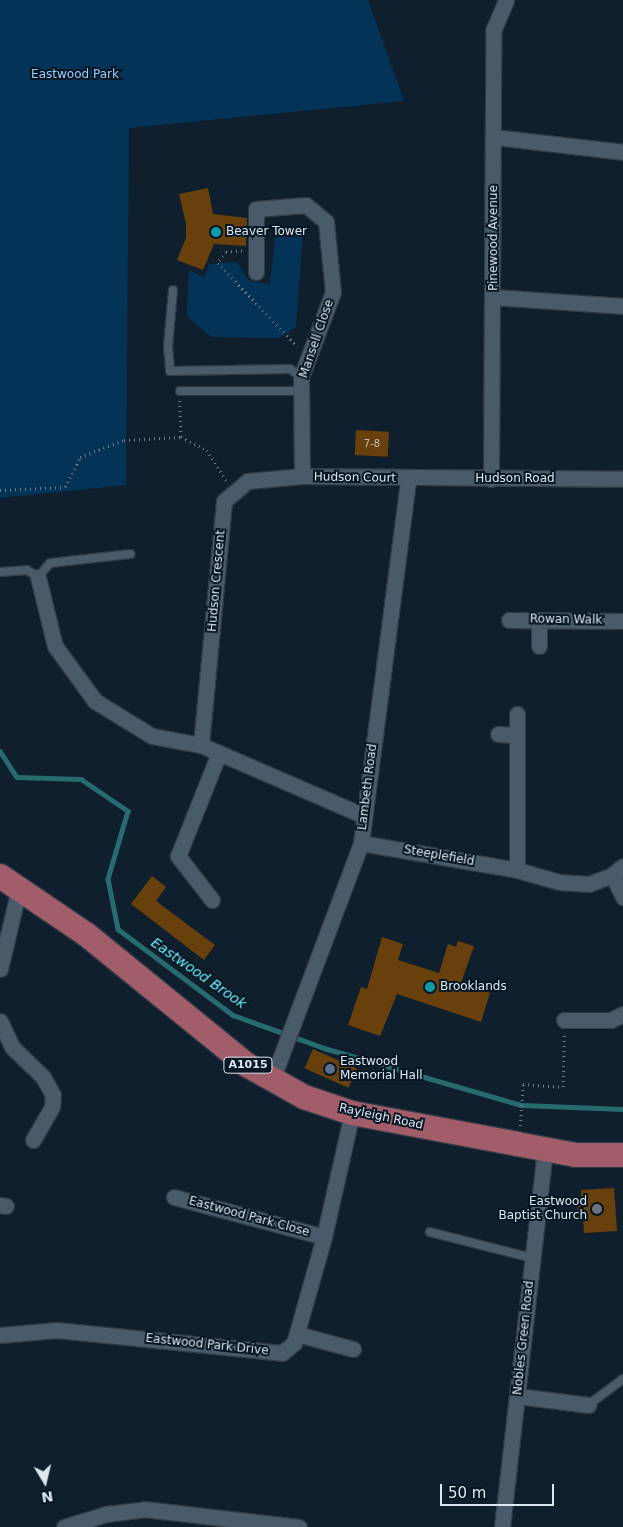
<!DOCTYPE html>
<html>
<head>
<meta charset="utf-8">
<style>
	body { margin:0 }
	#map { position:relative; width:623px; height:1527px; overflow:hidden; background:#101f2d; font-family:"DejaVu Sans",sans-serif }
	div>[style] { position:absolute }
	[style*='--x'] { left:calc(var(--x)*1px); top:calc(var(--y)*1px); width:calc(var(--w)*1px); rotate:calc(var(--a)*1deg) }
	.green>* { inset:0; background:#033356 }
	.stream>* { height:4.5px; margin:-2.25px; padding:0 2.25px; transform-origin:2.25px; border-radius:2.25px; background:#276a6f }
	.building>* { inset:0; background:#68400c; transform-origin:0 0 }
	.path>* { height:2.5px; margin-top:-1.25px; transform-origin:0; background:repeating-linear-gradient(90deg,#6f7c88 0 1px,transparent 0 5px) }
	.roads { filter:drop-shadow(1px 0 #313a45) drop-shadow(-1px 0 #313a45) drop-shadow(0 1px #313a45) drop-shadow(0 -1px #313a45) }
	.lane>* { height:8px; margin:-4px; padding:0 4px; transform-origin:4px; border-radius:4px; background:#495b6b }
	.street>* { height:15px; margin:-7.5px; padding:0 7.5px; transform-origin:7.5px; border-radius:7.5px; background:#495b6b }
	.primary>* { height:24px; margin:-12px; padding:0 12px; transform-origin:12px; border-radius:12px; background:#a15d69 }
	.dots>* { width:14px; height:14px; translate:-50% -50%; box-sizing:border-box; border:2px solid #071623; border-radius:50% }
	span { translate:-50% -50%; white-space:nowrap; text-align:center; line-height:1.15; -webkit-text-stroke:4px #071623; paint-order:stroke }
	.number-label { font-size:10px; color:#c0bdb7 }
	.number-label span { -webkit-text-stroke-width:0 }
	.shield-label span { padding:1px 4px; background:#071623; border:1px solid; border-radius:4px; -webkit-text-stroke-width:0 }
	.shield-label { font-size:11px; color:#dde7f0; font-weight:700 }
	.park-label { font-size:12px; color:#96ccfe }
	.poi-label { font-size:12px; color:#dde7f0 }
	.left { translate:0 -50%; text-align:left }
	.right { translate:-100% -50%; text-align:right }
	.street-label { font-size:12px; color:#dde7f0 }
	.water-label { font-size:14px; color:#6decf7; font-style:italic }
	.north { position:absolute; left:20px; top:1457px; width:50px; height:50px; -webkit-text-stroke:4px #071623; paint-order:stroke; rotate:171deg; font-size:14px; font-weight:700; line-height:20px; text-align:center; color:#dde7f0 }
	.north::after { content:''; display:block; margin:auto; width:18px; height:22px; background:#dde7f0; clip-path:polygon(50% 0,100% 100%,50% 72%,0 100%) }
	.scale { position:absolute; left:440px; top:1484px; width:114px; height:22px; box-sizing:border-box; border:2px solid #dde7f0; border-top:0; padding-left:6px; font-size:15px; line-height:18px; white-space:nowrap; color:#dde7f0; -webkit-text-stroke:4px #071623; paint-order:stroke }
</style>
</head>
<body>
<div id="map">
	<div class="green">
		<div style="clip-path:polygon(0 0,368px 0,404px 101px,129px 128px,126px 485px,0 498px)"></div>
		<div style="clip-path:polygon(276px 229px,303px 231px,296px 327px,279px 338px,211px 337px,187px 316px,189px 270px,204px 278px,209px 264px,237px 262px,249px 281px,270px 284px)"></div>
	</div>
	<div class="stream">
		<div style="--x:0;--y:751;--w:31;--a:57"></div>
		<div style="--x:17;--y:777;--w:64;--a:1.8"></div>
		<div style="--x:81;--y:779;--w:57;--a:34.2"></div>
		<div style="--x:128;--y:811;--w:71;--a:106.4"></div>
		<div style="--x:108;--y:879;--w:51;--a:78.7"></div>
		<div style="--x:118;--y:929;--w:144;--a:36.8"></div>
		<div style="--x:233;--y:1015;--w:97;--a:19.9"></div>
		<div style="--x:324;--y:1048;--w:206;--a:16.1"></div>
		<div style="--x:522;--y:1105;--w:101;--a:2.3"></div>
	</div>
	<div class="building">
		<div style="clip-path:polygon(208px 188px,213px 214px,247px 218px,246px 246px,214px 244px,203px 270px,177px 260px,186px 238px,186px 224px,179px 194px)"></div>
		<div style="left:356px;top:430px;width:33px;height:25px;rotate:3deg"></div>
		<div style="clip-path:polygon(152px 876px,166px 887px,156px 901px,215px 945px,204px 960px,131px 904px)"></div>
		<div style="clip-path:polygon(382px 937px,403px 944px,398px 960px,439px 973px,448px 944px,456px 947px,458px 941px,474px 946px,461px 983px,490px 993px,481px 1022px,397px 994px,380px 1036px,348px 1025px,361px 987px,367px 989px)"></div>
		<div style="left:313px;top:1049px;width:48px;height:21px;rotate:24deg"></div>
		<div style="clip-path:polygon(614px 1188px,617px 1231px,584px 1233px,583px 1217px,578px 1217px,577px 1201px,581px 1201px,581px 1190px)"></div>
	</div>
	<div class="path">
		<div style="--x:242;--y:251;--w:16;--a:176"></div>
		<div style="--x:226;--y:252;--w:14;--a:126"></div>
		<div style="--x:218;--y:263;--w:115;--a:46.4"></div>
		<div style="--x:180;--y:401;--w:36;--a:88"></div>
		<div style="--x:0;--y:490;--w:65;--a:-2.6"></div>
		<div style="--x:65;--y:487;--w:34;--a:-63"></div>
		<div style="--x:80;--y:457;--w:47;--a:-21.1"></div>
		<div style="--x:124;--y:440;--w:57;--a:-3"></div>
		<div style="--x:181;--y:437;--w:29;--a:27"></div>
		<div style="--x:207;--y:450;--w:36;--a:58"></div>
		<div style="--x:520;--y:1126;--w:42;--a:-85.9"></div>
		<div style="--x:523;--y:1084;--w:40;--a:4.3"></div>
		<div style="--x:563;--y:1087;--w:53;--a:-88.9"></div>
	</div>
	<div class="roads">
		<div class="lane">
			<div style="--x:173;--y:290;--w:56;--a:95.1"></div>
			<div style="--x:168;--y:346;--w:25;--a:85"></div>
			<div style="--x:170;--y:371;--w:120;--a:-1"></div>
			<div style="--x:290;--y:369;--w:14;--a:36"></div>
			<div style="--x:180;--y:391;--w:121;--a:0"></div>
			<div style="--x:0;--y:572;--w:27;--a:-4"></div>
			<div style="--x:27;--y:570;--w:13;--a:32"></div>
			<div style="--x:38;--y:577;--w:18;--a:-49"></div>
			<div style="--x:50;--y:563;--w:81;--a:-6.4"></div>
			<div style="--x:430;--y:1232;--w:105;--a:14.3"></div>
			<div style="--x:588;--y:1405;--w:44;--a:-36.6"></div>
		</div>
		<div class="street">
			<div style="--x:494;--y:137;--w:130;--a:6.6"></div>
			<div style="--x:256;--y:272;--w:63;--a:-90"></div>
			<div style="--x:256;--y:209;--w:50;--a:-4.6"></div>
			<div style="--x:306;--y:205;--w:26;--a:40"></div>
			<div style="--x:326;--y:222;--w:70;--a:84.3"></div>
			<div style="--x:333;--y:292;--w:91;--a:110.6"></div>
			<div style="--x:301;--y:377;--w:99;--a:89.4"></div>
			<div style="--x:494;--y:297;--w:129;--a:4"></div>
			<div style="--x:491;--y:479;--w:448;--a:-89.7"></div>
			<div style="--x:493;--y:31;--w:34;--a:-67"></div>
			<div style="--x:38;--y:577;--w:71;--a:76.2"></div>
			<div style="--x:55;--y:646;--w:68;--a:54"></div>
			<div style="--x:95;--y:701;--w:67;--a:31.6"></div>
			<div style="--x:152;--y:736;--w:50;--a:10.4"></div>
			<div style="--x:201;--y:745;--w:178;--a:23.5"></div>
			<div style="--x:509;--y:620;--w:114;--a:0.5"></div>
			<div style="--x:539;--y:646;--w:26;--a:-90"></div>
			<div style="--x:517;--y:714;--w:156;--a:90"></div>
			<div style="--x:498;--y:734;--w:18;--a:3"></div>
			<div style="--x:201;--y:745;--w:245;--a:-84.6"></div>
			<div style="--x:224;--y:501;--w:31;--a:-40"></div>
			<div style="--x:248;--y:481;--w:54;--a:-5.3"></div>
			<div style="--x:302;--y:476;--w:321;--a:0.5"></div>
			<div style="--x:361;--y:843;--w:158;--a:9.8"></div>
			<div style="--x:517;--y:870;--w:44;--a:15.9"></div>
			<div style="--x:559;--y:882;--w:30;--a:4"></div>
			<div style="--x:589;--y:884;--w:25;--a:-21"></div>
			<div style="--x:612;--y:875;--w:14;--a:-39"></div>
			<div style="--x:612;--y:875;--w:25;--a:63"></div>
			<div style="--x:212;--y:900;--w:56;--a:-127.7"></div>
			<div style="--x:178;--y:856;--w:111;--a:-68.3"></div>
			<div style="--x:0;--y:969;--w:83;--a:-76.8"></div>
			<div style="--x:564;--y:1020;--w:47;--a:0"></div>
			<div style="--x:611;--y:1020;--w:13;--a:-27"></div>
			<div style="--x:0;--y:1021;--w:29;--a:65"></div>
			<div style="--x:12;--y:1047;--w:43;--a:44.1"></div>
			<div style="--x:43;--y:1077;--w:21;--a:61"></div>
			<div style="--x:53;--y:1095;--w:12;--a:95"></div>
			<div style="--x:52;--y:1107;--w:38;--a:120"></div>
			<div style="--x:272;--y:1080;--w:253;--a:-69.4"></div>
			<div style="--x:361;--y:843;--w:367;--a:-82.6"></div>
			<div style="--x:174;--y:1197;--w:155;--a:14.9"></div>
			<div style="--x:0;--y:1205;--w:6;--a:9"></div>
			<div style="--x:297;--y:1334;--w:58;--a:15"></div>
			<div style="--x:0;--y:1335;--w:57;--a:-5"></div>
			<div style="--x:57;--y:1330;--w:226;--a:5.8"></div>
			<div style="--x:282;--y:1353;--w:16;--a:-40"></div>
			<div style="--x:294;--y:1343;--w:110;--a:-74.2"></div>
			<div style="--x:324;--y:1237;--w:127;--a:-77.3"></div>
			<div style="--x:518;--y:1396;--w:71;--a:7.3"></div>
			<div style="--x:64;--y:1527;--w:44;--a:-17.2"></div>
			<div style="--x:106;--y:1514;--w:38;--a:-7"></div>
			<div style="--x:144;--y:1509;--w:156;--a:6.6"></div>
			<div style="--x:502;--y:1527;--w:380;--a:-83.5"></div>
		</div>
		<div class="primary">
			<div style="--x:0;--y:876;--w:105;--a:34.1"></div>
			<div style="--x:87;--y:935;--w:206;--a:39.1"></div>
			<div style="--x:247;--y:1065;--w:65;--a:29.3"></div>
			<div style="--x:304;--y:1097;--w:51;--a:18.4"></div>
			<div style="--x:352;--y:1113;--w:168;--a:10.6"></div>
			<div style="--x:517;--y:1144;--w:60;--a:10.6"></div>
			<div style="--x:576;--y:1155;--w:47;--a:0"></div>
		</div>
	</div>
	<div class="dots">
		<div style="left:216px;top:232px;background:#0f9aa8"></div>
		<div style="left:430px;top:987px;background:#0f9aa8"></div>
		<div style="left:330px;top:1069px;background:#5c6f8a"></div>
		<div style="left:597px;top:1209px;background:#6b7280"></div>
	</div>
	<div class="number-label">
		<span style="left:372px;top:444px">7-8</span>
	</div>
	<div class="shield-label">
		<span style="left:248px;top:1065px">A1015</span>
	</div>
	<div class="park-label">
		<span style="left:75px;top:75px">Eastwood Park</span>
	</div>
	<div class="poi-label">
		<span class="left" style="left:226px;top:232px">Beaver Tower</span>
		<span class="left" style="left:440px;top:987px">Brooklands</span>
		<span class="left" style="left:340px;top:1069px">Eastwood<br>Memorial Hall</span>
		<span class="right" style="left:587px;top:1209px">Eastwood<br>Baptist Church</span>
	</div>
	<div class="street-label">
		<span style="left:494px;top:238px;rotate:-90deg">Pinewood Avenue</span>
		<span style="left:317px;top:339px;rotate:-71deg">Mansell Close</span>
		<span style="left:355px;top:478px;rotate:1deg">Hudson Court</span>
		<span style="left:515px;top:479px">Hudson Road</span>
		<span style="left:217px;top:581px;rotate:-85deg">Hudson Crescent</span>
		<span style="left:566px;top:620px;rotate:1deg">Rowan Walk</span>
		<span style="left:368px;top:787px;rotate:-83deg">Lambeth Road</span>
		<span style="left:439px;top:856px;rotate:10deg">Steeplefield</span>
		<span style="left:381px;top:1117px;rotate:12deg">Rayleigh Road</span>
		<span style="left:249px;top:1217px;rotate:15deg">Eastwood Park Close</span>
		<span style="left:524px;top:1338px;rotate:-84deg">Nobles Green Road</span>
		<span style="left:207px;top:1345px;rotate:6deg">Eastwood Park Drive</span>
	</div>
	<div class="water-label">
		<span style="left:199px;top:973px;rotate:35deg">Eastwood Brook</span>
	</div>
	<div class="north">N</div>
	<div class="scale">50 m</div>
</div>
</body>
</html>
